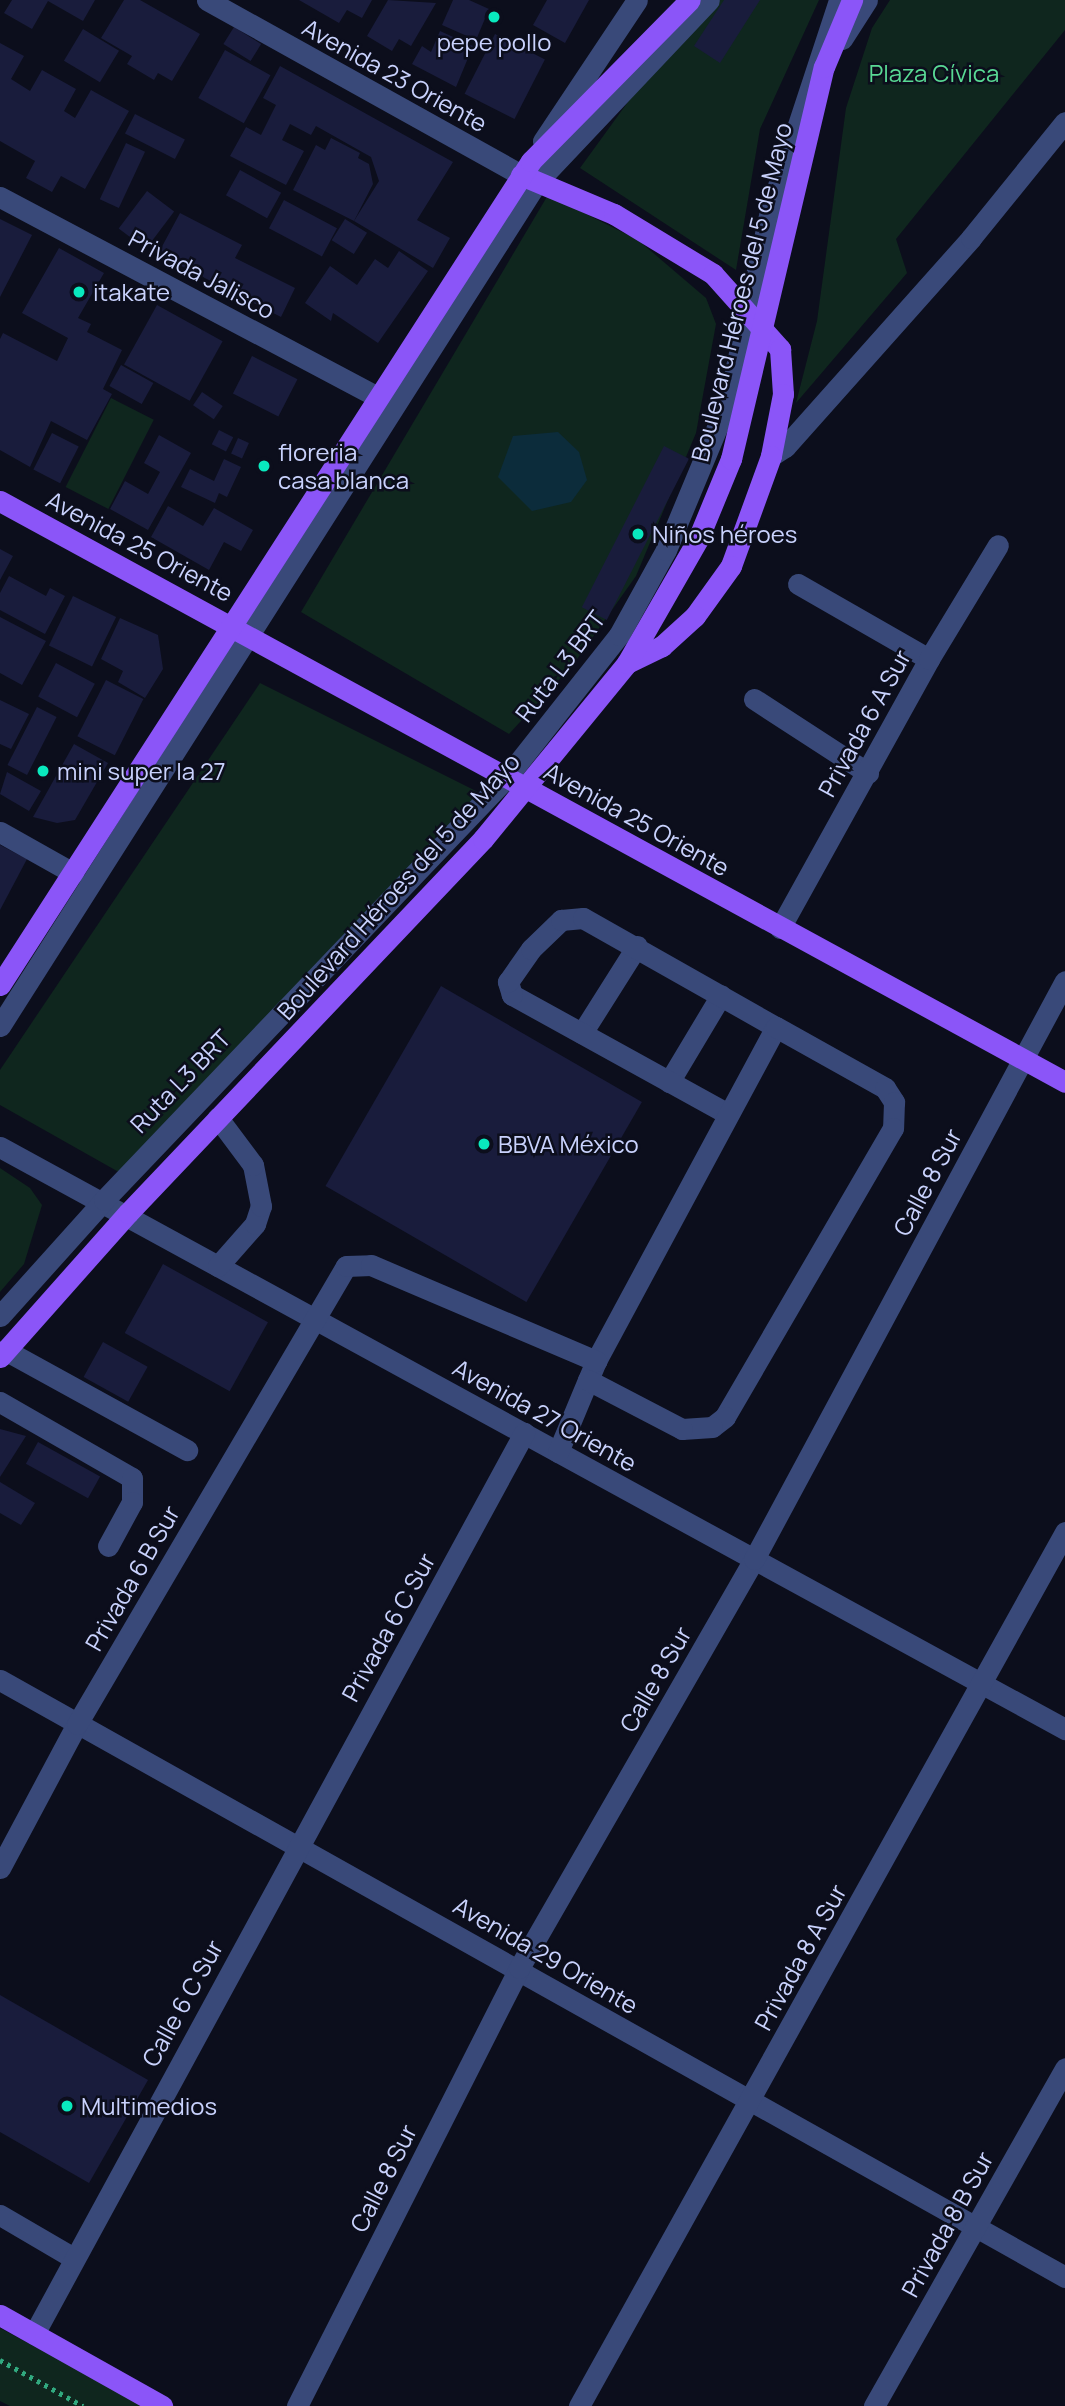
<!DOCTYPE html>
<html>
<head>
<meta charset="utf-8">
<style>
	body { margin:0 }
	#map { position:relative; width:1065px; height:2406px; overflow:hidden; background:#0c0e1c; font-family:Manrope,sans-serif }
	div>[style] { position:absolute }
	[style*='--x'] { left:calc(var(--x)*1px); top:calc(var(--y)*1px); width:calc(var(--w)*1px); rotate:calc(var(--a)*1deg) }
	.green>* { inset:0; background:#0f261e; transform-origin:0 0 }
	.water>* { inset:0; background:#0c2c3b }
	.building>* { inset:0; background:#191c3c; transform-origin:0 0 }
	.path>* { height:4.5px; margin-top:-2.25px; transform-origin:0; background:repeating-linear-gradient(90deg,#31a97f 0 3.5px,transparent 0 8.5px) }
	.minor>* { height:21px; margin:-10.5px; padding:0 10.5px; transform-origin:10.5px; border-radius:10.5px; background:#394979 }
	.major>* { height:21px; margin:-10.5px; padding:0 10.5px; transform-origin:10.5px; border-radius:10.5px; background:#8b55f8 }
	.dots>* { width:19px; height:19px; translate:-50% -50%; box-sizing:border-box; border:4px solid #0c0e1c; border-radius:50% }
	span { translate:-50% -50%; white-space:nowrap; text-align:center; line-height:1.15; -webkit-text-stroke:5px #0c0e1c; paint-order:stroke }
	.poi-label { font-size:24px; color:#c9d2fd }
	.left { translate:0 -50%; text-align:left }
	.park-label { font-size:24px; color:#59d994 }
	.street-label { font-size:24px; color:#c9d2fd }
</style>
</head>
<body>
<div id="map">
	<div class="green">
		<div style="clip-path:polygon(702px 0,819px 0,760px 129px,736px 270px,580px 168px)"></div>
		<div style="clip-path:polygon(890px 0,1065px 0,1065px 30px,896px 239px,907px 273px,796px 403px,817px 321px,846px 108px,872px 28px)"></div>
		<div style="clip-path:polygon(548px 195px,638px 240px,706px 298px,716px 324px,696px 433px,636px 576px,575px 662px,509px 734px,301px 612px)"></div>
		<div style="left:111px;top:398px;width:48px;height:100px;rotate:27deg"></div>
		<div style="clip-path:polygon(260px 683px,482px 794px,124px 1175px,0 1105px,0 1070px)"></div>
		<div style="clip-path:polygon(0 1168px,30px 1188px,42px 1205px,24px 1264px,0 1292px)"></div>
		<div style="clip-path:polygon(0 2328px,145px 2406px,10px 2406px,0 2401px)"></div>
	</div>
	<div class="water">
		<div style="clip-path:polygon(558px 432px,579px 452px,587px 480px,571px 502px,532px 511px,498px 477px,513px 436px)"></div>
	</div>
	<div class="building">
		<div style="clip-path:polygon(12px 0,95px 0,83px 21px,48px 1px,32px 29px,4px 13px)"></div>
		<div style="clip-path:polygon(124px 0,140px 0,200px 34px,172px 81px,158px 73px,154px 80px,127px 64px,132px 56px,101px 38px)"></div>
		<div style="clip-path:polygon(299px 0,372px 0,362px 18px,347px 10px,339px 23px)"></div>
		<div style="clip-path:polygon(388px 0,436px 3px,411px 46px,399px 39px,392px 51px,367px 36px)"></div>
		<div style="clip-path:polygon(453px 0,469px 0,489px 9px,476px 40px,442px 25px)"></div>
		<div style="clip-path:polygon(547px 0,589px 0,565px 43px,533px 25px)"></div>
		<div style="clip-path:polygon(724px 0,760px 0,720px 63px,694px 46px)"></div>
		<div style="left:234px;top:27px;width:32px;height:20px;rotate:32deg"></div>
		<div style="left:83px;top:29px;width:42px;height:37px;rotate:31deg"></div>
		<div style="clip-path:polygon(440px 31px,473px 46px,456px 87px,412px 64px,422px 46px,431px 52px)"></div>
		<div style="left:495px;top:34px;width:56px;height:67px;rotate:27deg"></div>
		<div style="clip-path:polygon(0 43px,24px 56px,11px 79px,30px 91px,42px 70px,76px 89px,64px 111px,75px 118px,91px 90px,129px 111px,85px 189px,61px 176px,52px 192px,26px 178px,35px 161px,0 141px)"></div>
		<div style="left:225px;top:50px;width:52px;height:55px;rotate:29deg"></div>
		<div style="clip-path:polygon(280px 66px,453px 162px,417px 220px,450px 238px,433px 268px,354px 221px,379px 181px,371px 157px,316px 126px,311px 135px,290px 124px,282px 140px,304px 151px,286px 185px,230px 156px,246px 127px,261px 135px,276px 105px,263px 98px)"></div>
		<div style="left:135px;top:114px;width:56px;height:22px;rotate:27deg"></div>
		<div style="clip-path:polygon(331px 138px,360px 153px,358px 158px,369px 164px,373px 184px,354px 221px,293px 190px,316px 145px,325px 150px)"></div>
		<div style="left:126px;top:143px;width:21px;height:62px;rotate:25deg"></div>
		<div style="left:240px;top:170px;width:47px;height:29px;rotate:29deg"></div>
		<div style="left:147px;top:191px;width:34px;height:47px;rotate:37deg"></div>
		<div style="left:284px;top:200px;width:60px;height:32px;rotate:28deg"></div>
		<div style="clip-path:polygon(180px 213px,242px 245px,235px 258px,295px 288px,281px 317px,158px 254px)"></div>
		<div style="clip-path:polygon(0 219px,32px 235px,0 297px)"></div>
		<div style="left:345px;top:219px;width:26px;height:25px;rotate:32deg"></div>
		<div style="clip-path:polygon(59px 248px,104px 273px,78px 318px,91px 324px,87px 332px,122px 350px,103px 389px,112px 394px,87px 440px,51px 421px,30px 467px,0 450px,0 339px,3px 333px,57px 361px,68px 338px,22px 313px)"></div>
		<div style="clip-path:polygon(399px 251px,428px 271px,378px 343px,333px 313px,331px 321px,305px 303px,330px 266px,357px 285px,375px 259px,388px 268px)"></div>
		<div style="left:157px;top:305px;width:75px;height:68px;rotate:29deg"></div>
		<div style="left:252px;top:356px;width:51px;height:42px;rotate:27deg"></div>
		<div style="left:121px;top:365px;width:37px;height:24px;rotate:29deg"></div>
		<div style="left:202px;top:392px;width:25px;height:16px;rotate:34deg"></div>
		<div style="left:219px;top:430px;width:16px;height:16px;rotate:27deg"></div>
		<div style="left:52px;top:433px;width:30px;height:41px;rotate:27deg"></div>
		<div style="clip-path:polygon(159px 435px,191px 453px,148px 530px,110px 509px,125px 481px,148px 494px,160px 472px,144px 463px)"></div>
		<div style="left:238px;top:438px;width:12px;height:17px;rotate:24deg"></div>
		<div style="left:664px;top:446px;width:28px;height:181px;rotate:27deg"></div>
		<div style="clip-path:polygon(224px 459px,241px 467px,227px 497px,219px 493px,215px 503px,181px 487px,190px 469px,214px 481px)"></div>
		<div style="clip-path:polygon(168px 506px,203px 526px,214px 508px,253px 530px,241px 551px,224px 542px,209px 570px,151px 537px)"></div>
		<div style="clip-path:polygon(0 549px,13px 556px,0 580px)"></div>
		<div style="clip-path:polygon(9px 576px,46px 596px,50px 588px,65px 596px,45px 634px,0 610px,0 593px)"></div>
		<div style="left:73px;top:596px;width:48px;height:55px;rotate:26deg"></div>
		<div style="clip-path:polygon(0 617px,46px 641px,22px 685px,0 673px)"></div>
		<div style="clip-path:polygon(120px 618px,158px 635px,163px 669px,145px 698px,118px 682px,123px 671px,101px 659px)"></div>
		<div style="left:56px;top:663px;width:44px;height:38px;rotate:28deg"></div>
		<div style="left:106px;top:680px;width:42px;height:63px;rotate:27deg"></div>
		<div style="clip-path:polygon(0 700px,29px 714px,11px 749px,0 744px)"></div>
		<div style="left:37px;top:707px;width:22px;height:65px;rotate:27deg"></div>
		<div style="clip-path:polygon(74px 744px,108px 763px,75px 820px,57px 823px,33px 817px)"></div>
		<div style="clip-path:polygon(7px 772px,41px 791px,29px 811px,0 794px)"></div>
		<div style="clip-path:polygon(0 845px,27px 859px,0 910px)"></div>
		<div style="left:441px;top:986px;width:232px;height:231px;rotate:30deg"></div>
		<div style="left:163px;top:1264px;width:120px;height:79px;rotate:29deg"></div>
		<div style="left:103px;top:1342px;width:51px;height:40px;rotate:29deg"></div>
		<div style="clip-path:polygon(0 1429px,26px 1436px,0 1477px)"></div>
		<div style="left:38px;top:1442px;width:71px;height:25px;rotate:29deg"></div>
		<div style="clip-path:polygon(0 1482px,35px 1503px,21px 1525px,0 1513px)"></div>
		<div style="clip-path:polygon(0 1995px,148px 2080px,89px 2183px,0 2132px)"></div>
	</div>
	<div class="path">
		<div style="--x:0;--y:2360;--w:95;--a:29"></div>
	</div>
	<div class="minor">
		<div style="--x:207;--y:0;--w:359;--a:29.1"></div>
		<div style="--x:842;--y:39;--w:46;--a:-57.3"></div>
		<div style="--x:543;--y:141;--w:169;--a:-56.3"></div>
		<div style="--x:0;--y:197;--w:430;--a:27.9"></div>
		<div style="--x:771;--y:456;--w:17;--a:-33"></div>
		<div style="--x:785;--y:447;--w:280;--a:-48.3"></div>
		<div style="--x:971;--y:238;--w:149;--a:-51"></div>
		<div style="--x:798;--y:584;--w:151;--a:29.8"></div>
		<div style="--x:754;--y:699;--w:136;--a:33"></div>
		<div style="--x:0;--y:832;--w:84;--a:29.3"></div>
		<div style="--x:780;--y:928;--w:308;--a:-61"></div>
		<div style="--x:929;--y:659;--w:133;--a:-58.8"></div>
		<div style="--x:0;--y:1026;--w:1000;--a:-57.53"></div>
		<div style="--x:537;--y:182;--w:250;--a:-46.6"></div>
		<div style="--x:582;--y:1033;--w:103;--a:-57.7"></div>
		<div style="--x:669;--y:1082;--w:101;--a:-59.1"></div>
		<div style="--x:728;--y:1114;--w:247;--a:-151.1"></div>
		<div style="--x:512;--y:995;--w:14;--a:-107"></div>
		<div style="--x:508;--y:982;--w:40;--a:-55.1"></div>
		<div style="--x:531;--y:949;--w:42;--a:-44"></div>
		<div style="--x:561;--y:920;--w:22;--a:-5"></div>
		<div style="--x:583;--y:918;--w:222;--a:29.5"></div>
		<div style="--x:0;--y:1147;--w:1214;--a:28.66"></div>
		<div style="--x:218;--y:1266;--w:56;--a:-48.6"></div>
		<div style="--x:255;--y:1224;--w:19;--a:-72"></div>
		<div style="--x:261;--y:1206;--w:42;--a:-101"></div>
		<div style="--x:253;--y:1165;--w:59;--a:-126.7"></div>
		<div style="--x:0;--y:1316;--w:156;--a:-48.1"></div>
		<div style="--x:104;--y:1200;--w:583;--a:-46.39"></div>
		<div style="--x:506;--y:778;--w:182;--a:-51.7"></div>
		<div style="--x:619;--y:635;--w:97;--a:-61.1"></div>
		<div style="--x:666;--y:550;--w:164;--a:-67.4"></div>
		<div style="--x:729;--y:399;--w:197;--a:-77.7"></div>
		<div style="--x:771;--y:207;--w:218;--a:-71.8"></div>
		<div style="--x:5;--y:1350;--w:208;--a:28.8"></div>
		<div style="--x:0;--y:1402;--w:152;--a:29.9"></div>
		<div style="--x:132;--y:1478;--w:24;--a:90"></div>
		<div style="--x:132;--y:1502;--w:50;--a:118.6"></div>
		<div style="--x:558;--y:1452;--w:78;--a:-67.4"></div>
		<div style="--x:588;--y:1380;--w:21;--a:-67"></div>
		<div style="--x:596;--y:1361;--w:379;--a:-61.7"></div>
		<div style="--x:776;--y:1027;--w:125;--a:29.2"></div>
		<div style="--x:885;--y:1088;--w:17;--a:57"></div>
		<div style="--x:894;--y:1102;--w:26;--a:92"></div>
		<div style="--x:893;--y:1128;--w:334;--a:120.2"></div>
		<div style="--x:725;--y:1417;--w:16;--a:142"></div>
		<div style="--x:712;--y:1427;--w:30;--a:176"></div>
		<div style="--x:682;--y:1429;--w:106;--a:-152.5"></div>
		<div style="--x:0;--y:1680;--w:1221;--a:29.27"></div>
		<div style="--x:0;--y:1868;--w:163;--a:-61.9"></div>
		<div style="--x:77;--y:1724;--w:531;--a:-59.57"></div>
		<div style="--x:346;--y:1266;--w:25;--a:-2"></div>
		<div style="--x:371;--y:1265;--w:245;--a:23.1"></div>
		<div style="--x:0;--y:2215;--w:83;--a:30.3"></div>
		<div style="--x:34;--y:2334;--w:1026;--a:-61.46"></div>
		<div style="--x:297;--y:2406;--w:491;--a:-63.1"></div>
		<div style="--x:519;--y:1968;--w:472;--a:-60.1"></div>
		<div style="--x:754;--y:1559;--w:656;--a:-61.72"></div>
		<div style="--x:579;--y:2406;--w:1000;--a:-60.92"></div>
		<div style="--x:874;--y:2406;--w:388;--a:-60.5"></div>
	</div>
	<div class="major">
		<div style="--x:521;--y:175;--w:101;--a:22.8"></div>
		<div style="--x:614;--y:214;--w:116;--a:31.2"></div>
		<div style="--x:713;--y:274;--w:101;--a:48.2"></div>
		<div style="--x:780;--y:349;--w:45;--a:86.2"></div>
		<div style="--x:783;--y:394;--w:63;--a:101"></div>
		<div style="--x:771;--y:456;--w:117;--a:110"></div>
		<div style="--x:731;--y:566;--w:62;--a:125.8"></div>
		<div style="--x:695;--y:616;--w:45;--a:137.7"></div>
		<div style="--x:662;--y:646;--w:39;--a:154"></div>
		<div style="--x:0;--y:501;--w:1213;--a:28.61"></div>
		<div style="--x:0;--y:985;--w:980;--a:-57.2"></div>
		<div style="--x:531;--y:161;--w:226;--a:-45.4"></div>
		<div style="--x:0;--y:1357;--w:193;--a:-48.4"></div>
		<div style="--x:128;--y:1213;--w:516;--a:-46.49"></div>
		<div style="--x:483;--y:839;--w:227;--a:-50.7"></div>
		<div style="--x:627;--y:663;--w:143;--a:-60.2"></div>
		<div style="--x:698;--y:539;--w:87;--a:-67.6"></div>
		<div style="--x:731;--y:459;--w:403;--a:-76.7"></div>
		<div style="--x:824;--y:67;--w:73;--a:-67.3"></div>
		<div style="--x:0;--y:2315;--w:186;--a:29.3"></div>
	</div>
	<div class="dots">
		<div style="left:494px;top:17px;background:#09e9be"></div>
		<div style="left:79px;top:292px;background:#09e9be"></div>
		<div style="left:264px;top:466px;background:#09e9be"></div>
		<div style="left:638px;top:534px;background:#09e9be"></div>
		<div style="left:43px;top:771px;background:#09e9be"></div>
		<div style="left:484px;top:1144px;background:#09e9be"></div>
		<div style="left:67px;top:2106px;background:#09e9be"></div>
	</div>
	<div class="poi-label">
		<span style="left:494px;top:42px">pepe pollo</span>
		<span class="left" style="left:93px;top:292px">itakate</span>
		<span class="left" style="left:278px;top:466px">floreria<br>casa blanca</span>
		<span class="left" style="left:652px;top:534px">Niños héroes</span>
		<span class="left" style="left:57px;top:771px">mini super la 27</span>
		<span class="left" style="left:498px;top:1144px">BBVA México</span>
		<span class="left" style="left:81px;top:2106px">Multimedios</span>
	</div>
	<div class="park-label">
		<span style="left:934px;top:73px">Plaza Cívica</span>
	</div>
	<div class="street-label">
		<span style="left:395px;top:75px;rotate:29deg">Avenida 23 Oriente</span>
		<span style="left:202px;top:274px;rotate:28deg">Privada Jalisco</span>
		<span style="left:741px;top:292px;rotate:-76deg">Boulevard Héroes del 5 de Mayo</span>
		<span style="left:140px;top:546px;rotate:28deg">Avenida 25 Oriente</span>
		<span style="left:560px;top:666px;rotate:-53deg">Ruta L3 BRT</span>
		<span style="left:864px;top:723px;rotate:-61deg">Privada 6 A Sur</span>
		<span style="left:637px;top:819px;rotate:29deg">Avenida 25 Oriente</span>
		<span style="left:398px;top:886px;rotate:-48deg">Boulevard Héroes del 5 de Mayo</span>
		<span style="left:180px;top:1081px;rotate:-46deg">Ruta L3 BRT</span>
		<span style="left:927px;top:1182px;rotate:-62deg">Calle 8 Sur</span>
		<span style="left:545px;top:1415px;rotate:29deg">Avenida 27 Oriente</span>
		<span style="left:132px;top:1578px;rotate:-60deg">Privada 6 B Sur</span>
		<span style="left:388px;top:1627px;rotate:-61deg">Privada 6 C Sur</span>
		<span style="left:655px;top:1679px;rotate:-60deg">Calle 8 Sur</span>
		<span style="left:546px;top:1955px;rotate:30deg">Avenida 29 Oriente</span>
		<span style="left:800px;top:1957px;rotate:-61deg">Privada 8 A Sur</span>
		<span style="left:182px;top:2003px;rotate:-61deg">Calle 6 C Sur</span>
		<span style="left:383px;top:2178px;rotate:-63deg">Calle 8 Sur</span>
		<span style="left:947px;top:2224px;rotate:-61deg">Privada 8 B Sur</span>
	</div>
</div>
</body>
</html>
